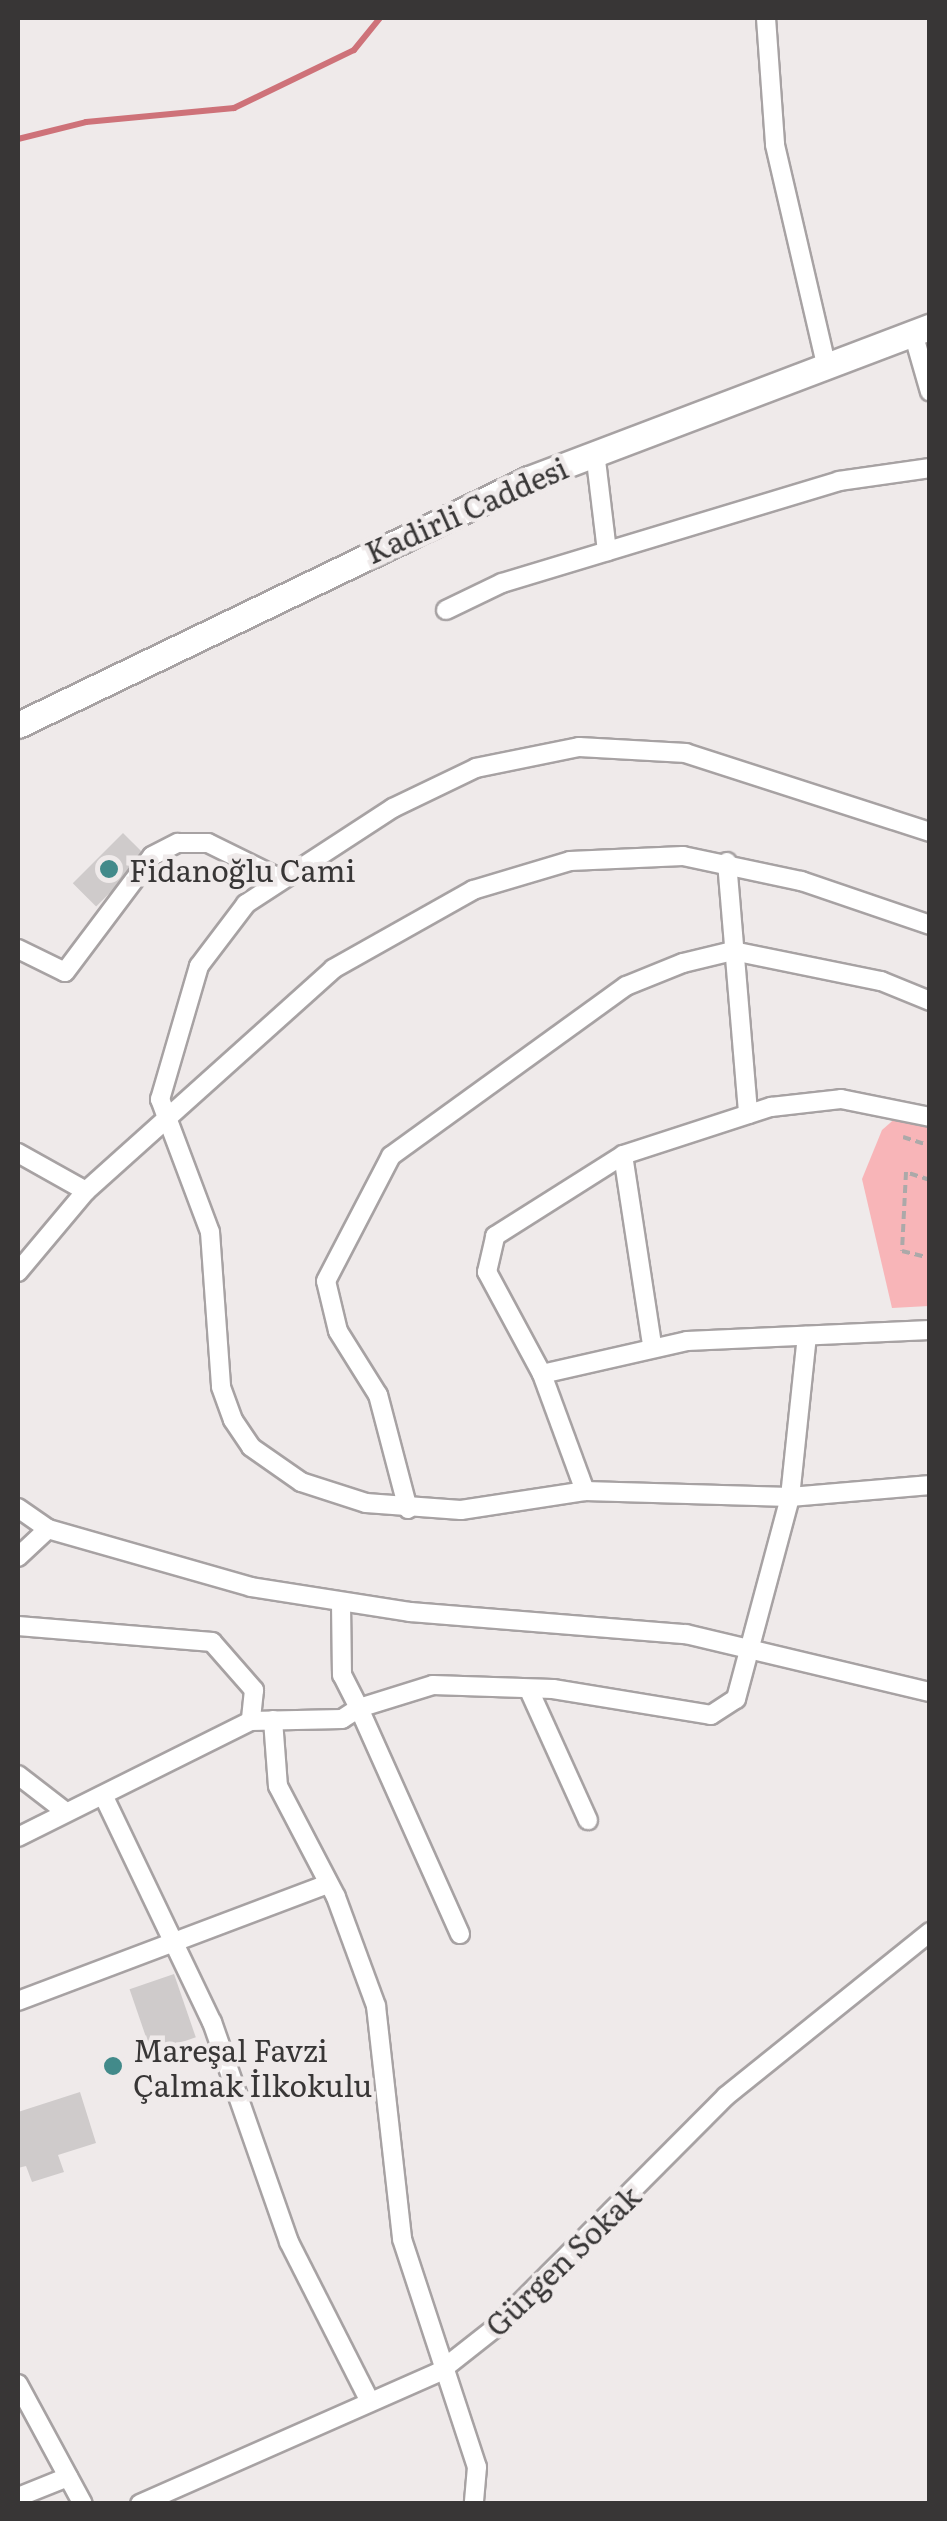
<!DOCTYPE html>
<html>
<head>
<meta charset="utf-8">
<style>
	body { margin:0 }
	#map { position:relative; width:947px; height:2521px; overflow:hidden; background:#efeaea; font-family:Literata,serif }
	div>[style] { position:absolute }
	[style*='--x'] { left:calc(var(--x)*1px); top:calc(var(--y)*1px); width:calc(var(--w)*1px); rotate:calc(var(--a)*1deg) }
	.green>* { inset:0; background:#f8b5b8 }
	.stream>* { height:6px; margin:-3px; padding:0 3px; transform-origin:3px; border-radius:3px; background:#ce7279 }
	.building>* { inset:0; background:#cfcbcb; transform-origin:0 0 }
	.path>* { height:4px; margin-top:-2px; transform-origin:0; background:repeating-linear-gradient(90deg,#aca9a9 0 8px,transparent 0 13px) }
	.roads { filter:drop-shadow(2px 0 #a7a2a3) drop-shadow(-2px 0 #a7a2a3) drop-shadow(0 2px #a7a2a3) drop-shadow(0 -2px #a7a2a3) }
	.street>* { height:18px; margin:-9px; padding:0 9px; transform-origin:9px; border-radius:9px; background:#fff }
	.secondary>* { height:25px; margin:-12.5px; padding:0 12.5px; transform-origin:12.5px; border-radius:12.5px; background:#fff }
	.dots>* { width:28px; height:28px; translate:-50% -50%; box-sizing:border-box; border:5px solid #efeaea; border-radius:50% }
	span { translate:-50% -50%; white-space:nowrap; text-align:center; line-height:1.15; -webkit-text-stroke:9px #efeaea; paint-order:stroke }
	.street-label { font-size:30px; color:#383636 }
	.poi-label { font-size:30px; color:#383636 }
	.left { translate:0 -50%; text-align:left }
	.frame { position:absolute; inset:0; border:20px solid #383636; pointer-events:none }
</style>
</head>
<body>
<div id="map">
	<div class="green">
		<div style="clip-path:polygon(906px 1109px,929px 1117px,929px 1306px,892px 1308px,862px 1179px,882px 1130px)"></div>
	</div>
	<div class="stream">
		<div style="--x:18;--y:139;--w:70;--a:-14"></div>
		<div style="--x:86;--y:122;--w:149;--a:-5.4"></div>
		<div style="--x:234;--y:108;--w:133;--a:-25.8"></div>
		<div style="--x:354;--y:50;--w:41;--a:-50.9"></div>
	</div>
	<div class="building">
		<div style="left:123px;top:833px;width:33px;height:71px;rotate:45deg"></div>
		<div style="left:174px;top:1974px;width:67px;height:47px;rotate:71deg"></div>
		<div style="clip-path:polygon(80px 2092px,96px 2143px,58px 2155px,64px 2172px,32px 2182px,26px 2166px,18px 2168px,18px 2112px)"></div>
	</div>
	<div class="path">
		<div style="--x:903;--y:1137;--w:28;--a:18"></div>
		<div style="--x:930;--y:1180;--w:25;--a:-162"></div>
		<div style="--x:906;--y:1172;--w:79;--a:92.9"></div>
		<div style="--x:902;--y:1251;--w:29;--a:14"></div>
	</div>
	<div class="roads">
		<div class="street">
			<div style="--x:766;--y:18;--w:127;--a:85.9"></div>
			<div style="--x:775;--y:145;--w:225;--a:76.9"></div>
			<div style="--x:913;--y:333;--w:61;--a:73.9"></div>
			<div style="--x:595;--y:452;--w:100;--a:83.1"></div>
			<div style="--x:446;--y:610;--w:62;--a:-25.7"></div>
			<div style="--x:502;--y:583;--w:352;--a:-16.8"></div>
			<div style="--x:839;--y:481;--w:92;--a:-8.1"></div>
			<div style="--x:930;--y:832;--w:256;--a:-162.1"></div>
			<div style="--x:686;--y:753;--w:107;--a:-176.8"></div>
			<div style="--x:579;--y:747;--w:105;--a:168.5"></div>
			<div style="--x:476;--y:768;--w:92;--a:154.3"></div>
			<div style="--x:393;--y:808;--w:176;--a:146.9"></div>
			<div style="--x:246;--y:904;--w:78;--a:127.2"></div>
			<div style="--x:199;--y:966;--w:139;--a:106.3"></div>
			<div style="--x:160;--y:1099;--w:142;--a:69.4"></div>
			<div style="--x:210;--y:1232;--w:155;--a:85.9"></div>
			<div style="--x:221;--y:1387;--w:35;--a:70"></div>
			<div style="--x:233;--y:1420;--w:32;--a:56"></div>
			<div style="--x:251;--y:1447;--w:61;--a:35"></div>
			<div style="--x:301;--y:1482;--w:68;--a:17.9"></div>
			<div style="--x:366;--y:1503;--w:95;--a:4.2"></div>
			<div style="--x:461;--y:1510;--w:125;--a:-8.7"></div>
			<div style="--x:585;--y:1491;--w:205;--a:1.7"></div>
			<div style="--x:790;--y:1497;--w:141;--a:-4.9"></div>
			<div style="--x:727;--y:862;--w:253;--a:85.2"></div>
			<div style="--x:18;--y:949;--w:52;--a:26.1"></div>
			<div style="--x:65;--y:972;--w:145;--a:-53.1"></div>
			<div style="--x:152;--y:856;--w:29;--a:-27"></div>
			<div style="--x:178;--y:843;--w:30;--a:0"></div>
			<div style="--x:208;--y:843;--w:77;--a:26.2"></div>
			<div style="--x:18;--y:1153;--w:78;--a:29.2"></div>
			<div style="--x:623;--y:1155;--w:192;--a:81.3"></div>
			<div style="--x:18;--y:1272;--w:106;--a:-50"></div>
			<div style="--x:86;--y:1191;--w:332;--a:-41.9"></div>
			<div style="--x:333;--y:969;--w:161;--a:-29.4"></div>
			<div style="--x:473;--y:890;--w:101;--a:-16.6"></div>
			<div style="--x:570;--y:861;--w:113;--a:-2.5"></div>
			<div style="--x:683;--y:856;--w:121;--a:12"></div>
			<div style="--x:801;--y:881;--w:136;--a:18.8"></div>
			<div style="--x:542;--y:1374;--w:149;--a:-12.8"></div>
			<div style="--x:687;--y:1341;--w:243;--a:-2.6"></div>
			<div style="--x:585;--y:1491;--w:125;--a:-110.2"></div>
			<div style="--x:542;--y:1374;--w:116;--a:-118.3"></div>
			<div style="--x:487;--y:1272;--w:37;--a:-77"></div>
			<div style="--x:495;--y:1236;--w:151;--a:-32.3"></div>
			<div style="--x:623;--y:1155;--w:156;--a:-18"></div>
			<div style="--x:771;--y:1107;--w:70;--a:-6.5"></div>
			<div style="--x:841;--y:1099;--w:91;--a:11.4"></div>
			<div style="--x:18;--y:1508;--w:37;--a:35"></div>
			<div style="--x:48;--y:1529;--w:211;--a:15.9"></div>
			<div style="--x:251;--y:1587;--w:161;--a:8.9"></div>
			<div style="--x:410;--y:1612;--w:277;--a:4.6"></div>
			<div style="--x:686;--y:1634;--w:251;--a:13.4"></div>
			<div style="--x:408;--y:1509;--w:118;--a:-104.7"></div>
			<div style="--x:378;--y:1395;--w:75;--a:-122"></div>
			<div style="--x:338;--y:1331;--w:51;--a:-103.5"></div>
			<div style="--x:326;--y:1281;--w:141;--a:-62.5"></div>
			<div style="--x:391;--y:1156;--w:290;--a:-35.9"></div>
			<div style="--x:626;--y:986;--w:61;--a:-22"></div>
			<div style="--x:683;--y:963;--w:51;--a:-13.5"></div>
			<div style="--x:733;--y:951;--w:151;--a:11.5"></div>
			<div style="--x:881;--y:981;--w:53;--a:22.2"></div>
			<div style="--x:18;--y:1557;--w:41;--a:-43"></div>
			<div style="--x:18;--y:1626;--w:195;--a:4.7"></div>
			<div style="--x:212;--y:1642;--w:64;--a:48.8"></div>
			<div style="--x:254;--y:1690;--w:31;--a:96"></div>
			<div style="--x:529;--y:1690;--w:143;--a:65.6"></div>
			<div style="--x:273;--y:1720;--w:66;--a:85.7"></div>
			<div style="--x:278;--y:1786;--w:125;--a:62.4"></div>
			<div style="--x:336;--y:1897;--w:116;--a:69.8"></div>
			<div style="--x:376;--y:2006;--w:234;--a:83.6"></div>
			<div style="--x:402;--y:2239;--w:240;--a:71.8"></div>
			<div style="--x:477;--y:2467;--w:37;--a:95"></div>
			<div style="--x:18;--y:1775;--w:56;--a:37.7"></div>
			<div style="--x:104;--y:1797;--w:250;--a:64.4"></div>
			<div style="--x:212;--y:2022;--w:233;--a:70.7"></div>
			<div style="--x:289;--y:2242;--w:179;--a:63.1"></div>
			<div style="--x:18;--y:1837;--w:260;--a:-26.5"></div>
			<div style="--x:251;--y:1721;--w:91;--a:-1.3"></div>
			<div style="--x:342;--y:1719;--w:20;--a:-33"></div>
			<div style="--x:359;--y:1708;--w:37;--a:-117"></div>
			<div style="--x:342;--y:1675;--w:71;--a:-90.8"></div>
			<div style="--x:460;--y:1934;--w:248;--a:-114.1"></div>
			<div style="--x:359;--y:1708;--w:77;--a:-17.3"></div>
			<div style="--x:433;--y:1685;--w:120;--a:1.9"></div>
			<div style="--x:553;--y:1689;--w:160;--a:9.3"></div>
			<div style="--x:711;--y:1715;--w:30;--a:-33"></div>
			<div style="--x:736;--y:1699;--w:209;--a:-75"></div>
			<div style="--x:790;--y:1497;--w:162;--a:-84"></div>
			<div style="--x:18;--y:2001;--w:331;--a:-20.7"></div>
			<div style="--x:18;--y:2384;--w:136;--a:61.6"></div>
			<div style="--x:18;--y:2497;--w:54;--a:-21.8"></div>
			<div style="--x:140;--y:2504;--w:327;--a:-23.8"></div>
			<div style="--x:439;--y:2372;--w:71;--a:-38.2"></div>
			<div style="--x:495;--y:2328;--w:327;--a:-45.1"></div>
			<div style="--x:726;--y:2096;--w:262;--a:-38.8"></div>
		</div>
		<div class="secondary">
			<div style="--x:18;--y:725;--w:567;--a:-25.71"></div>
			<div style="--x:529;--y:479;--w:429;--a:-20.8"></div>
		</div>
	</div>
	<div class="dots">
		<div style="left:109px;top:869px;background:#428a8a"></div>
		<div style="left:113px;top:2066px;background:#428a8a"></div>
	</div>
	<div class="street-label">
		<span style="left:466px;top:509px;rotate:-24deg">Kadirli Caddesi</span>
		<span style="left:562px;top:2260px;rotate:-44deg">Gürgen Sokak</span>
	</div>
	<div class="poi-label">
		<span class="left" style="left:129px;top:869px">Fidanoğlu Cami</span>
		<span class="left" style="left:133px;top:2066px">Mareşal Favzi<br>Çalmak İlkokulu</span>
	</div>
	<div class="frame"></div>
</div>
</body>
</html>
